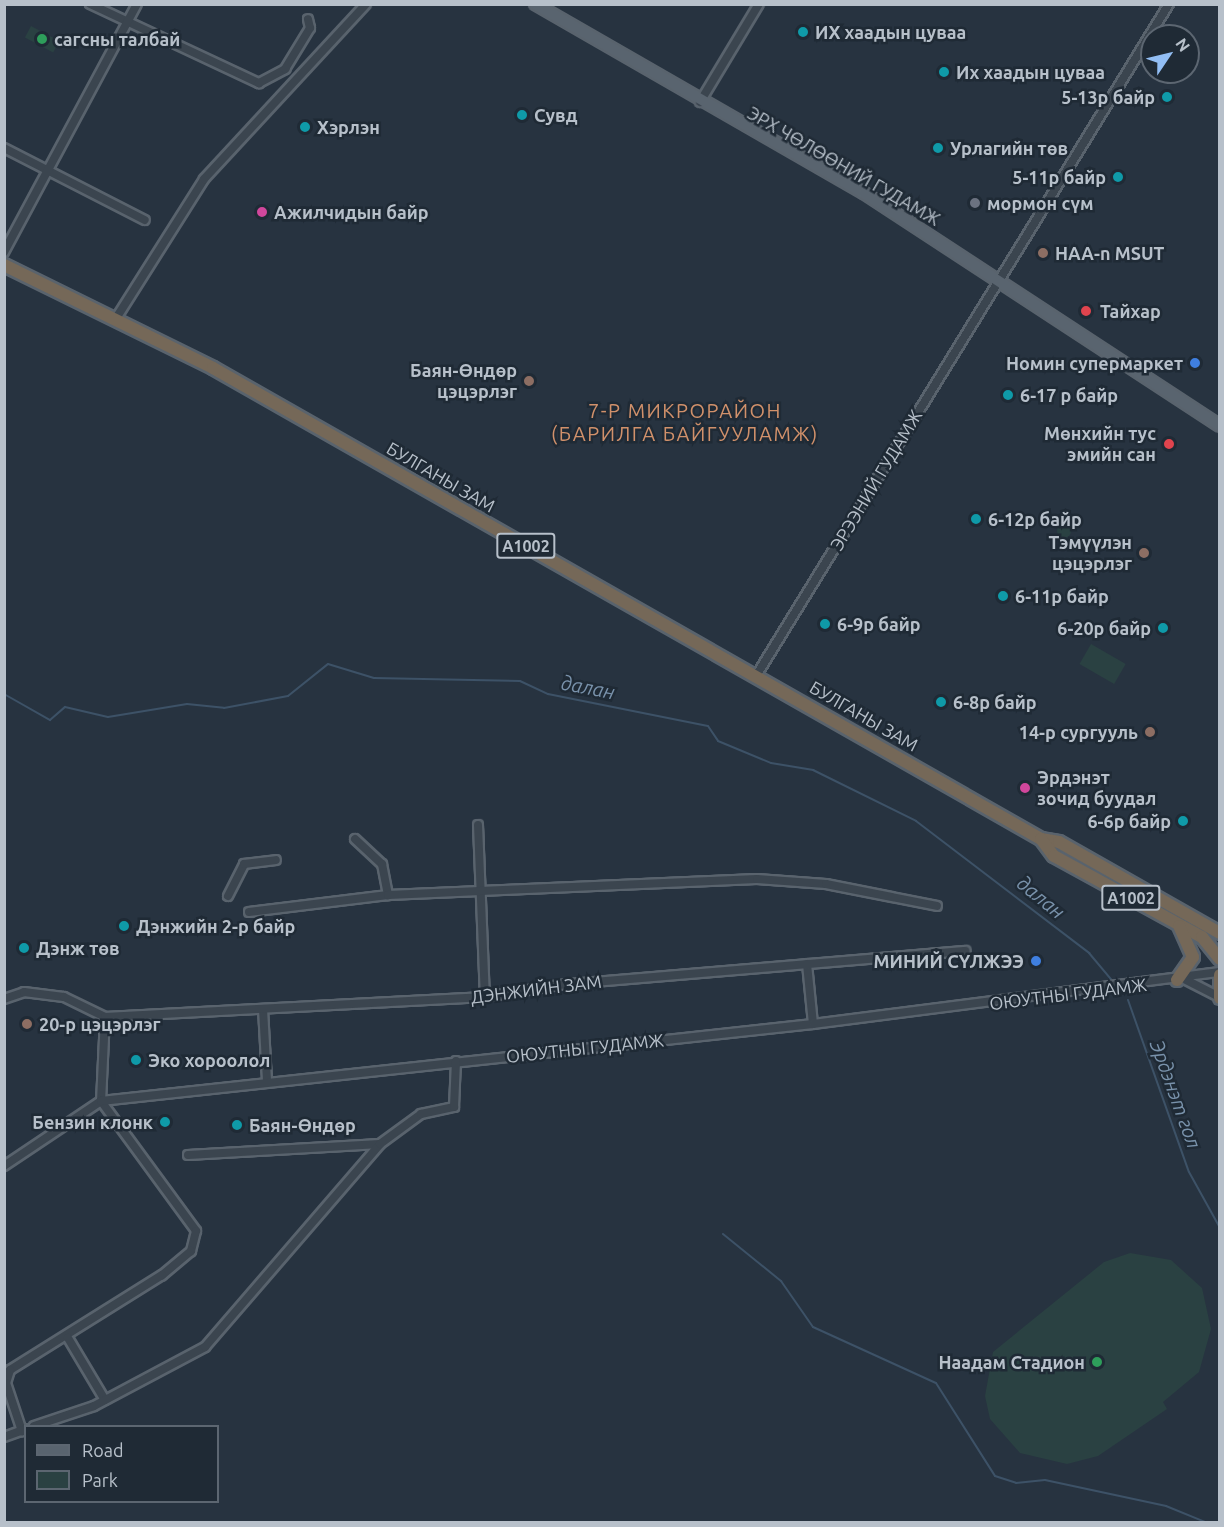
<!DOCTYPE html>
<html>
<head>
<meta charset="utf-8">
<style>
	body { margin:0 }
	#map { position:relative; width:1224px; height:1527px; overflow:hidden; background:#273340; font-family:Ubuntu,sans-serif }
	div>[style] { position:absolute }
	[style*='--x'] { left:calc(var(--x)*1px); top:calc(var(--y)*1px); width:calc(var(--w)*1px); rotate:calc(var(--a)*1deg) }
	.green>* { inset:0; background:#2a4142; transform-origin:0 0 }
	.round { border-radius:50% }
	.stream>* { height:2px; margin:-1px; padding:0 1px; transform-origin:1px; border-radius:1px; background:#3d5267 }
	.roads { filter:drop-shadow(2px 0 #59636d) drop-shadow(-2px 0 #59636d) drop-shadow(0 2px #59636d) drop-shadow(0 -2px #59636d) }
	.minor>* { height:8px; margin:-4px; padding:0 4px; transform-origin:4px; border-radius:4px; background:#3b454f }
	.major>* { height:10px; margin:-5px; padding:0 5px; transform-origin:5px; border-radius:5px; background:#59646f }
	.highway>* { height:12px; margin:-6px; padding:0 6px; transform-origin:6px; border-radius:6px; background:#756858 }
	.dots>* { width:16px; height:16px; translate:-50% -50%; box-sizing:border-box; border:3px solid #1f2a35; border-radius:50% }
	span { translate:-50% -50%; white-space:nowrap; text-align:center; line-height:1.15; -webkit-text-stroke:5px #1f2a35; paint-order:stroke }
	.shield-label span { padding:2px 4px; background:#1f2a35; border:2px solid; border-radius:4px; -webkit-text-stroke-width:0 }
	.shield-label { font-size:16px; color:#b7c0ca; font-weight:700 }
	.poi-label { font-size:18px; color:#b7c0ca; font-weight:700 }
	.left { translate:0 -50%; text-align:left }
	.right { translate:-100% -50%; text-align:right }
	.street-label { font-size:18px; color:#b7c0ca }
	.neighbourhood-label { font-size:20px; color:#d1916b; letter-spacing:1.5px }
	.water-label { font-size:20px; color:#7992ab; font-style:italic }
	.frame { position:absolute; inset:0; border:6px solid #b7c0ca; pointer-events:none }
	.legend { position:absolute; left:24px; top:1425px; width:195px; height:78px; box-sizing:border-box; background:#1f2a35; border:2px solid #5c6671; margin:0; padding:8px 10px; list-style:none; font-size:18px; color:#b7c0ca }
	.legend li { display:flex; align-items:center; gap:12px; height:30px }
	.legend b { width:30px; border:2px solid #5c6671 }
	.north { position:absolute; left:1140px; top:24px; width:60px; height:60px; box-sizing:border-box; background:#1f2a35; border:2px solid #5c6671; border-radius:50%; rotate:55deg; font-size:16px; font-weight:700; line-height:24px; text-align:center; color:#b7c0ca }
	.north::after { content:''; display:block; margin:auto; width:21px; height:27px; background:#92bef4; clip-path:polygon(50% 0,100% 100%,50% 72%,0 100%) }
</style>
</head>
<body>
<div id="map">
	<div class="green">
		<div style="left:31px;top:26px;width:32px;height:13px;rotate:28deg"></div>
		<div class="round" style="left:1057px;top:524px;width:14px;height:14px"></div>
		<div style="left:1091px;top:644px;width:40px;height:23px;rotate:30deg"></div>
		<div style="clip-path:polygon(1130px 1253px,1171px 1260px,1202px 1288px,1211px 1329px,1199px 1372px,1163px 1402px,1167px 1409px,1098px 1456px,1067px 1464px,1020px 1453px,990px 1419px,985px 1396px,993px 1352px,1104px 1262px)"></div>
	</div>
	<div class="stream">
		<div style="--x:4;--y:694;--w:53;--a:29.5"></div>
		<div style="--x:50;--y:720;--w:20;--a:-41"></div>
		<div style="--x:65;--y:707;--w:44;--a:13.1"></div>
		<div style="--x:108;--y:717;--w:80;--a:-9.3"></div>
		<div style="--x:187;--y:704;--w:37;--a:6"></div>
		<div style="--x:224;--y:708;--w:65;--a:-10.6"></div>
		<div style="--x:288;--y:696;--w:51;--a:-38.7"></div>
		<div style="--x:328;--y:664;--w:48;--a:16.9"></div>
		<div style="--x:374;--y:678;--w:146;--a:1.2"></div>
		<div style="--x:520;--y:681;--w:31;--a:25"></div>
		<div style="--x:548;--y:694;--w:163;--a:11.3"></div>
		<div style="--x:708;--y:726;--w:18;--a:56"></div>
		<div style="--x:718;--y:741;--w:57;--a:22.5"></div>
		<div style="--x:771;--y:763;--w:43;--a:9.5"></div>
		<div style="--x:813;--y:770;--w:115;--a:26.3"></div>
		<div style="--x:916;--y:821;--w:218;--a:37.3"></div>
		<div style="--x:1089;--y:953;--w:38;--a:50"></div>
		<div style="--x:1128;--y:1000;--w:182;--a:70.5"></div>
		<div style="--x:1189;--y:1172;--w:64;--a:61"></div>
		<div style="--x:723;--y:1234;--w:75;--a:39"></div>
		<div style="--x:781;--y:1281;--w:56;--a:55.2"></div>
		<div style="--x:813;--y:1327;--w:135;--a:24.5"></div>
		<div style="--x:936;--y:1383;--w:110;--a:57.6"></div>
		<div style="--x:995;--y:1476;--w:22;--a:18"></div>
		<div style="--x:1016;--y:1483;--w:29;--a:-6"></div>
		<div style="--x:1045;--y:1480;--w:124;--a:12.1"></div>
		<div style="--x:1166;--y:1506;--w:42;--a:22.3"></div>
	</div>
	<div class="roads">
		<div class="minor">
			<div style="--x:90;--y:4;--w:187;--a:25.1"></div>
			<div style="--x:259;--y:83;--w:30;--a:-28"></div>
			<div style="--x:285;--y:69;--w:48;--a:-58.6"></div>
			<div style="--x:310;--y:28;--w:9;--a:-103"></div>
			<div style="--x:700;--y:102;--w:114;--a:-59"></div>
			<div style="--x:4;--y:148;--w:158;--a:27.1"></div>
			<div style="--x:4;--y:252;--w:281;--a:-61.8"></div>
			<div style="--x:115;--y:320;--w:167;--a:-57.7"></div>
			<div style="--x:204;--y:179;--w:238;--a:-47.2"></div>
			<div style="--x:756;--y:676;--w:789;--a:-58.43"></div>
			<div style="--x:478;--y:825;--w:172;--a:87.7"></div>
			<div style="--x:355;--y:839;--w:37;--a:43"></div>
			<div style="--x:382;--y:864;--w:32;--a:79"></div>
			<div style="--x:228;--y:896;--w:36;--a:-63"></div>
			<div style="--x:244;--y:864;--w:32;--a:-7"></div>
			<div style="--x:249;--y:912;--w:140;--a:-7"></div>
			<div style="--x:388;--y:895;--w:369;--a:-2.5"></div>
			<div style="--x:757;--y:879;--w:69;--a:4.1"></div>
			<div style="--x:826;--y:884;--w:113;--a:11.2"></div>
			<div style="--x:807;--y:964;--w:60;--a:84.3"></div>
			<div style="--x:1186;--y:980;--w:37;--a:27"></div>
			<div style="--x:4;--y:999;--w:21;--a:-19"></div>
			<div style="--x:24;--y:992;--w:40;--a:7.1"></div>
			<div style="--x:64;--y:997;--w:46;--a:26"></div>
			<div style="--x:105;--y:1017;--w:84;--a:92.7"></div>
			<div style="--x:101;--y:1101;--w:161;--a:53.8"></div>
			<div style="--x:196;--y:1231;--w:21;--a:104"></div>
			<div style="--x:191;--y:1251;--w:38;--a:140"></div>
			<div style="--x:162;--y:1275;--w:179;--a:148"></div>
			<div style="--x:10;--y:1370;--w:14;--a:107"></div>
			<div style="--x:6;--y:1383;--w:51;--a:71.6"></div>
			<div style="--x:263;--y:1009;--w:72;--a:86.8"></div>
			<div style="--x:105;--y:1017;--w:381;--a:-3"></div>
			<div style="--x:485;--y:997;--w:75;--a:-9.2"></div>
			<div style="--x:559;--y:985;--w:408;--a:-4.8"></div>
			<div style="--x:188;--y:1155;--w:192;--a:-3.3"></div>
			<div style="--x:4;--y:1166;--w:117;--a:-33.8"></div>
			<div style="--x:101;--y:1101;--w:716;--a:-6.17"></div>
			<div style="--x:813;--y:1024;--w:410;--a:-7.3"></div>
			<div style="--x:68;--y:1338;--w:72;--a:59.2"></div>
			<div style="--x:34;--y:1426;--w:63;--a:-18.4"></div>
			<div style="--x:94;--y:1406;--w:126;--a:-28"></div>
			<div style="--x:205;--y:1347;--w:268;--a:-49.2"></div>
			<div style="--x:380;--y:1144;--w:51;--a:-36.2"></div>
			<div style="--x:421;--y:1114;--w:34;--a:-12"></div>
			<div style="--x:454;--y:1107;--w:46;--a:-87.5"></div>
			<div style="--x:4;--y:1437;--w:23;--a:-20"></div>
		</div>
		<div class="major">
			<div style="--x:535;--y:4;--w:379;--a:29.9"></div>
			<div style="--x:864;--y:193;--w:425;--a:33.2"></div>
		</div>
		<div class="highway">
			<div style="--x:4;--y:265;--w:233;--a:26.2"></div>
			<div style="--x:213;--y:368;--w:953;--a:29.63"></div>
			<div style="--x:1041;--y:839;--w:18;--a:9"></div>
			<div style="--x:1059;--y:842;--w:185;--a:29.5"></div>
			<div style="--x:1041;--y:839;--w:21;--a:53"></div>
			<div style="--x:1054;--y:856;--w:169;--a:28.7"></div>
			<div style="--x:1202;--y:937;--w:28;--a:51"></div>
			<div style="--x:1220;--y:975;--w:23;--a:90"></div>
			<div style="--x:1177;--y:980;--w:28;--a:-55"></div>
			<div style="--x:1193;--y:957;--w:34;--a:-114"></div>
		</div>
	</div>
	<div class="dots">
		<div style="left:803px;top:32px;background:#0f9aa8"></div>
		<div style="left:42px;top:39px;background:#2e9e5b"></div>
		<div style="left:944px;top:72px;background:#0f9aa8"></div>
		<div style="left:1167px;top:97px;background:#0f9aa8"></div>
		<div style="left:522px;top:115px;background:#0f9aa8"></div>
		<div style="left:305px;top:127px;background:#0f9aa8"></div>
		<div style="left:938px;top:148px;background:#0f9aa8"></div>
		<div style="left:1118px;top:177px;background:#0f9aa8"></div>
		<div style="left:975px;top:203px;background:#6b7280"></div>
		<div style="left:262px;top:212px;background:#d1479c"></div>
		<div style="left:1043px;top:253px;background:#8d6e63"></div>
		<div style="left:1086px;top:311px;background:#e0444e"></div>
		<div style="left:1195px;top:363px;background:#3f7fe0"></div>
		<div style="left:529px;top:381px;background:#8d6e63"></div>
		<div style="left:1008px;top:395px;background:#0f9aa8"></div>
		<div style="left:1169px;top:444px;background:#e0444e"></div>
		<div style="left:976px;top:519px;background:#0f9aa8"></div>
		<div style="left:1144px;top:553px;background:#8d6e63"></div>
		<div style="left:1003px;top:596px;background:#0f9aa8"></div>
		<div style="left:825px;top:624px;background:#0f9aa8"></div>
		<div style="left:1163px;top:628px;background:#0f9aa8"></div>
		<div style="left:941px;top:702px;background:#0f9aa8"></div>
		<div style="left:1150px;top:732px;background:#8d6e63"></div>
		<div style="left:1025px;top:788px;background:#d1479c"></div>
		<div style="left:1183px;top:821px;background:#0f9aa8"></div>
		<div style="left:124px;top:926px;background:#0f9aa8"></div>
		<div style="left:24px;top:948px;background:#0f9aa8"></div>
		<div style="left:1036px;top:961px;background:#3f7fe0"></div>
		<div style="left:27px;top:1024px;background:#8d6e63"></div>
		<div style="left:136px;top:1060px;background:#0f9aa8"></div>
		<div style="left:165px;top:1122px;background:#0f9aa8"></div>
		<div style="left:237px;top:1125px;background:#0f9aa8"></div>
		<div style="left:1097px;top:1362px;background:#2e9e5b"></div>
	</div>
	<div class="shield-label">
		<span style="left:526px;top:546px">A1002</span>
		<span style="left:1131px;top:898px">A1002</span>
	</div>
	<div class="poi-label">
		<span class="left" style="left:815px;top:32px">ИХ хаадын цуваа</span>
		<span class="left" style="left:54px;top:39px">сагсны талбай</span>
		<span class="left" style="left:956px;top:72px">Их хаадын цуваа</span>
		<span class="right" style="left:1155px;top:97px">5-13р байр</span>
		<span class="left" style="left:534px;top:115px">Сувд</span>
		<span class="left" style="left:317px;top:127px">Хэрлэн</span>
		<span class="left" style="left:950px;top:148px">Урлагийн төв</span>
		<span class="right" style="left:1106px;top:177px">5-11р байр</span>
		<span class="left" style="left:987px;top:203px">мормон сүм</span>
		<span class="left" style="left:274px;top:212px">Ажилчидын байр</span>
		<span class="left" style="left:1055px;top:253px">HAA-n MSUT</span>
		<span class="left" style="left:1100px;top:311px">Тайхар</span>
		<span class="right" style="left:1183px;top:363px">Номин супермаркет</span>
		<span class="right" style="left:517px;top:381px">Баян-Өндөр<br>цэцэрлэг</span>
		<span class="left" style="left:1020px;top:395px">6-17 р байр</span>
		<span class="right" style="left:1156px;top:444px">Мөнхийн тус<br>эмийн сан</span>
		<span class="left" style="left:988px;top:519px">6-12р байр</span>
		<span class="right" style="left:1132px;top:553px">Тэмүүлэн<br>цэцэрлэг</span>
		<span class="left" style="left:1015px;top:596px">6-11р байр</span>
		<span class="left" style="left:837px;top:624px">6-9р байр</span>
		<span class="right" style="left:1151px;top:628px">6-20р байр</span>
		<span class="left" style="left:953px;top:702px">6-8р байр</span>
		<span class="right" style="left:1138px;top:732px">14-р сургууль</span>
		<span class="left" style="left:1037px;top:788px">Эрдэнэт<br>зочид буудал</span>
		<span class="right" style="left:1171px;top:821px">6-6р байр</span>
		<span class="left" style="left:136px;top:926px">Дэнжийн 2-р байр</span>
		<span class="left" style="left:36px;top:948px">Дэнж төв</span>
		<span class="right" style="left:1024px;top:961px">МИНИЙ СҮЛЖЭЭ</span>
		<span class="left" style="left:39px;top:1024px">20-р цэцэрлэг</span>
		<span class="left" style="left:148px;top:1060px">Эко хороолол</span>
		<span class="right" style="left:153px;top:1122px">Бензин клонк</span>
		<span class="left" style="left:249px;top:1125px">Баян-Өндөр</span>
		<span class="right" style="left:1085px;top:1362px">Наадам Стадион</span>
	</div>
	<div class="street-label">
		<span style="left:844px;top:166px;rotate:30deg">ЭРХ ЧӨЛӨӨНИЙ ГУДАМЖ</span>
		<span style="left:441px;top:477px;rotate:30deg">БУЛГАНЫ ЗАМ</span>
		<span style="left:876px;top:480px;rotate:-59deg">ЭРЭЭНИЙ ГУДАМЖ</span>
		<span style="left:864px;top:716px;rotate:30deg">БУЛГАНЫ ЗАМ</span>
		<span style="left:536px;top:989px;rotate:-7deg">ДЭНЖИЙН ЗАМ</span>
		<span style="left:1068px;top:994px;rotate:-7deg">ОЮУТНЫ ГУДАМЖ</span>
		<span style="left:585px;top:1048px;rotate:-6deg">ОЮУТНЫ ГУДАМЖ</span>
	</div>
	<div class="neighbourhood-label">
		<span style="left:685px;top:422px">7-Р МИКРОРАЙОН<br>(БАРИЛГА БАЙГУУЛАМЖ)</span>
	</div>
	<div class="water-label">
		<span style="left:588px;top:687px;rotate:11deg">далан</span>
		<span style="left:1041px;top:897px;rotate:39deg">далан</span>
		<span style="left:1176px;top:1094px;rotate:70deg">Эрдэнэт гол</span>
	</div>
	<div class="frame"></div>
	<ul class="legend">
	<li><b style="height:8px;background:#59646f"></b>Road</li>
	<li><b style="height:16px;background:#2a4142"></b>Park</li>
	</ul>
	<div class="north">N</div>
</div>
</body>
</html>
